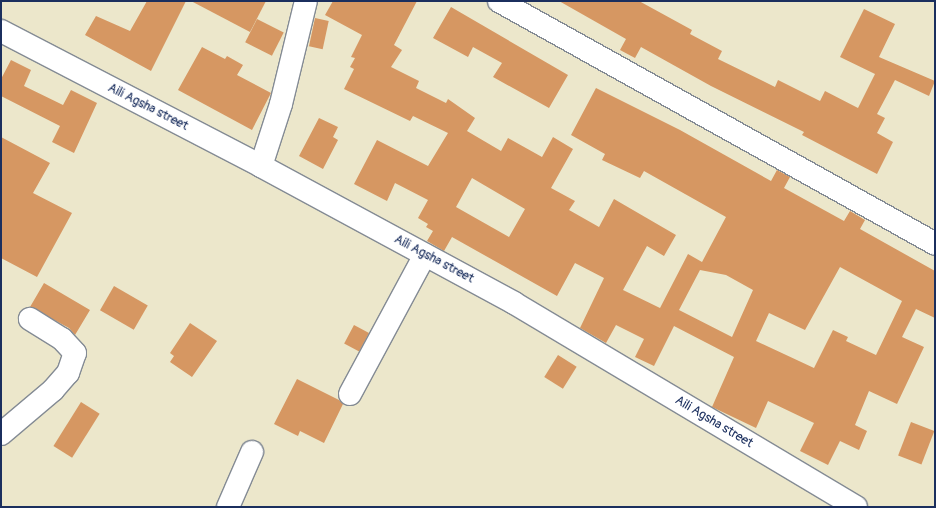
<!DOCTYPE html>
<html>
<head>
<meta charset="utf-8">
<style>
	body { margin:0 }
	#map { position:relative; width:936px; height:508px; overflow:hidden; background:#ece7cb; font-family:Pangolin,sans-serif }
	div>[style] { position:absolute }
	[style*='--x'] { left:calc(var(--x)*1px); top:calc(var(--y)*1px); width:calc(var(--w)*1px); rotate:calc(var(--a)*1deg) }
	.building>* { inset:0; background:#d69762; transform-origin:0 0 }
	.roads { filter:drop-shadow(1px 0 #848b94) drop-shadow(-1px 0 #848b94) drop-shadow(0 1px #848b94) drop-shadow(0 -1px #848b94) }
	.minor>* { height:22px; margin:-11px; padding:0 11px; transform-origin:11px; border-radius:11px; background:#fff }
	span { translate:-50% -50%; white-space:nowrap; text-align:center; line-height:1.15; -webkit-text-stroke:3px #fff; paint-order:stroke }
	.street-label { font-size:13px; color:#1b2f5e }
	.frame { position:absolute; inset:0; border:2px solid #1b2f5e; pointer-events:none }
</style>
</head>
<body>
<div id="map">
	<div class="building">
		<div style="clip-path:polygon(147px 1px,186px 1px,151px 71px,85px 35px,96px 16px,130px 31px)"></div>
		<div style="clip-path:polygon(191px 1px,266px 1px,250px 32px)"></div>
		<div style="clip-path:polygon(evenodd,333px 1px,417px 1px,394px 45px,402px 50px,391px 67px,419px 81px,416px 88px,446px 103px,448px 99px,475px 118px,467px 131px,501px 151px,508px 138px,542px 157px,553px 137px,573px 149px,551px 188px,575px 201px,569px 210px,599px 227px,614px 199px,676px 235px,664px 256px,647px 246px,623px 290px,660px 308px,688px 254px,702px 262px,726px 217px,644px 171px,640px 178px,602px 160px,605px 154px,571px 135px,596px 88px,680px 130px,771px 181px,777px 170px,790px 177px,784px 188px,844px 221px,850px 211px,865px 220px,860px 229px,935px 271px,935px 318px,916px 309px,902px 337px,924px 347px,897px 404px,869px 391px,855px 425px,867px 431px,859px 450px,840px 441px,828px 465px,800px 451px,814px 423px,768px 401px,756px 428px,712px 407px,734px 357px,674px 326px,654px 366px,635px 357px,644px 339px,616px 325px,606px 343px,580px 328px,604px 278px,575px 263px,557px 296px,452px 237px,444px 251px,427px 241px,433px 231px,426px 227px,428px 224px,418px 218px,428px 200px,395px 183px,387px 201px,354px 184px,377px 140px,428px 166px,448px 133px,413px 116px,410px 121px,344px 89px,354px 69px,350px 67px,355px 58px,351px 57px,362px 35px,325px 15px,333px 1px,472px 178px,525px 209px,509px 237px,456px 207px,472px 178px,333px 1px,840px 267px,902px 301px,876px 355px,846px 341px,848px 337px,833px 330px,814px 368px,756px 341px,769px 313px,805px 330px,840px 267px,333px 1px,700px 270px,726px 275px,753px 290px,732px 337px,679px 310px,700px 270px)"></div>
		<div style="clip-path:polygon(559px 1px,639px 1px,692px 30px,690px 34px,722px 51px,718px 59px,775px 87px,778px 80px,820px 101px,825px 91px,858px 108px,875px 74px,840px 57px,864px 9px,895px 24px,879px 57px,935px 81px,929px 96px,895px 80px,877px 114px,885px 118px,877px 133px,893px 142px,877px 174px,802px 135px,804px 132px,711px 86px,641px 47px,635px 58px,620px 50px,626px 39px)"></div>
		<div style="clip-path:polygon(451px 7px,568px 75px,549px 108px,493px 77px,502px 63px,473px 47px,468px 57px,433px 38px)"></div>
		<div style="left:315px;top:18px;width:14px;height:29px;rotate:12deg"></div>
		<div style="left:257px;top:19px;width:30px;height:26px;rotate:27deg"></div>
		<div style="clip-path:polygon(202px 47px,225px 59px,227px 56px,243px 65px,237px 75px,271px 93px,252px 130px,178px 90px)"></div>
		<div style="clip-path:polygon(11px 60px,31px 70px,24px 86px,63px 105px,71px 90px,97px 103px,74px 153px,52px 142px,60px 126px,1px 96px,1px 79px)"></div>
		<div style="clip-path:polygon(319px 118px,338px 127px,333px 137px,338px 140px,323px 169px,299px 156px)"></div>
		<div style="clip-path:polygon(1px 137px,50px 163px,33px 193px,72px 213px,37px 277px,1px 258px)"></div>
		<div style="clip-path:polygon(44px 283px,90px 310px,75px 335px,69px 328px,30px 307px)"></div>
		<div style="left:114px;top:286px;width:39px;height:28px;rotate:30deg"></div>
		<div style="clip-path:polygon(190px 323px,217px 341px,192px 377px,170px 362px,174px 356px,170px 353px)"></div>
		<div style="left:354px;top:325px;width:17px;height:21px;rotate:28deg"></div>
		<div style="left:558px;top:355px;width:22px;height:26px;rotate:32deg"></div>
		<div style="clip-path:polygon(297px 379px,339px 400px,343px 404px,324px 443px,300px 431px,298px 436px,274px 424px)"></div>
		<div style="left:81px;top:402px;width:22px;height:52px;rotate:32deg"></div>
		<div style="left:911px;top:422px;width:25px;height:36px;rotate:21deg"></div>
	</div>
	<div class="roads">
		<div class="minor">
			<div style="--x:499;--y:1;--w:499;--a:29.1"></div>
			<div style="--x:1;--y:31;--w:293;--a:27.4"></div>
			<div style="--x:261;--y:166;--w:288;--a:28.4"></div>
			<div style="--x:514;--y:303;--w:398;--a:30.8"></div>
			<div style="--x:261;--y:166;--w:65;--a:-72.1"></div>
			<div style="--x:281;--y:104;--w:106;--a:-76.4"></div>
			<div style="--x:350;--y:394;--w:158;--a:-61.7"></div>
			<div style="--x:1;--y:434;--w:68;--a:-40.2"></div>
			<div style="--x:53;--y:390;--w:23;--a:-49"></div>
			<div style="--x:68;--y:373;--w:21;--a:-71"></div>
			<div style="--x:75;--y:353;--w:19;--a:-133"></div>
			<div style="--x:62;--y:339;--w:38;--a:-148"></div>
			<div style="--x:228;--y:507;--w:60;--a:-66.4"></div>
		</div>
	</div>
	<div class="street-label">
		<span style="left:148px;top:107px;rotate:27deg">Aili Agsha street</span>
		<span style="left:434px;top:259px;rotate:28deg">Aili Agsha street</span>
		<span style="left:714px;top:422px;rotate:31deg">Aili Agsha street</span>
	</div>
	<div class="frame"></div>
</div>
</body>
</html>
